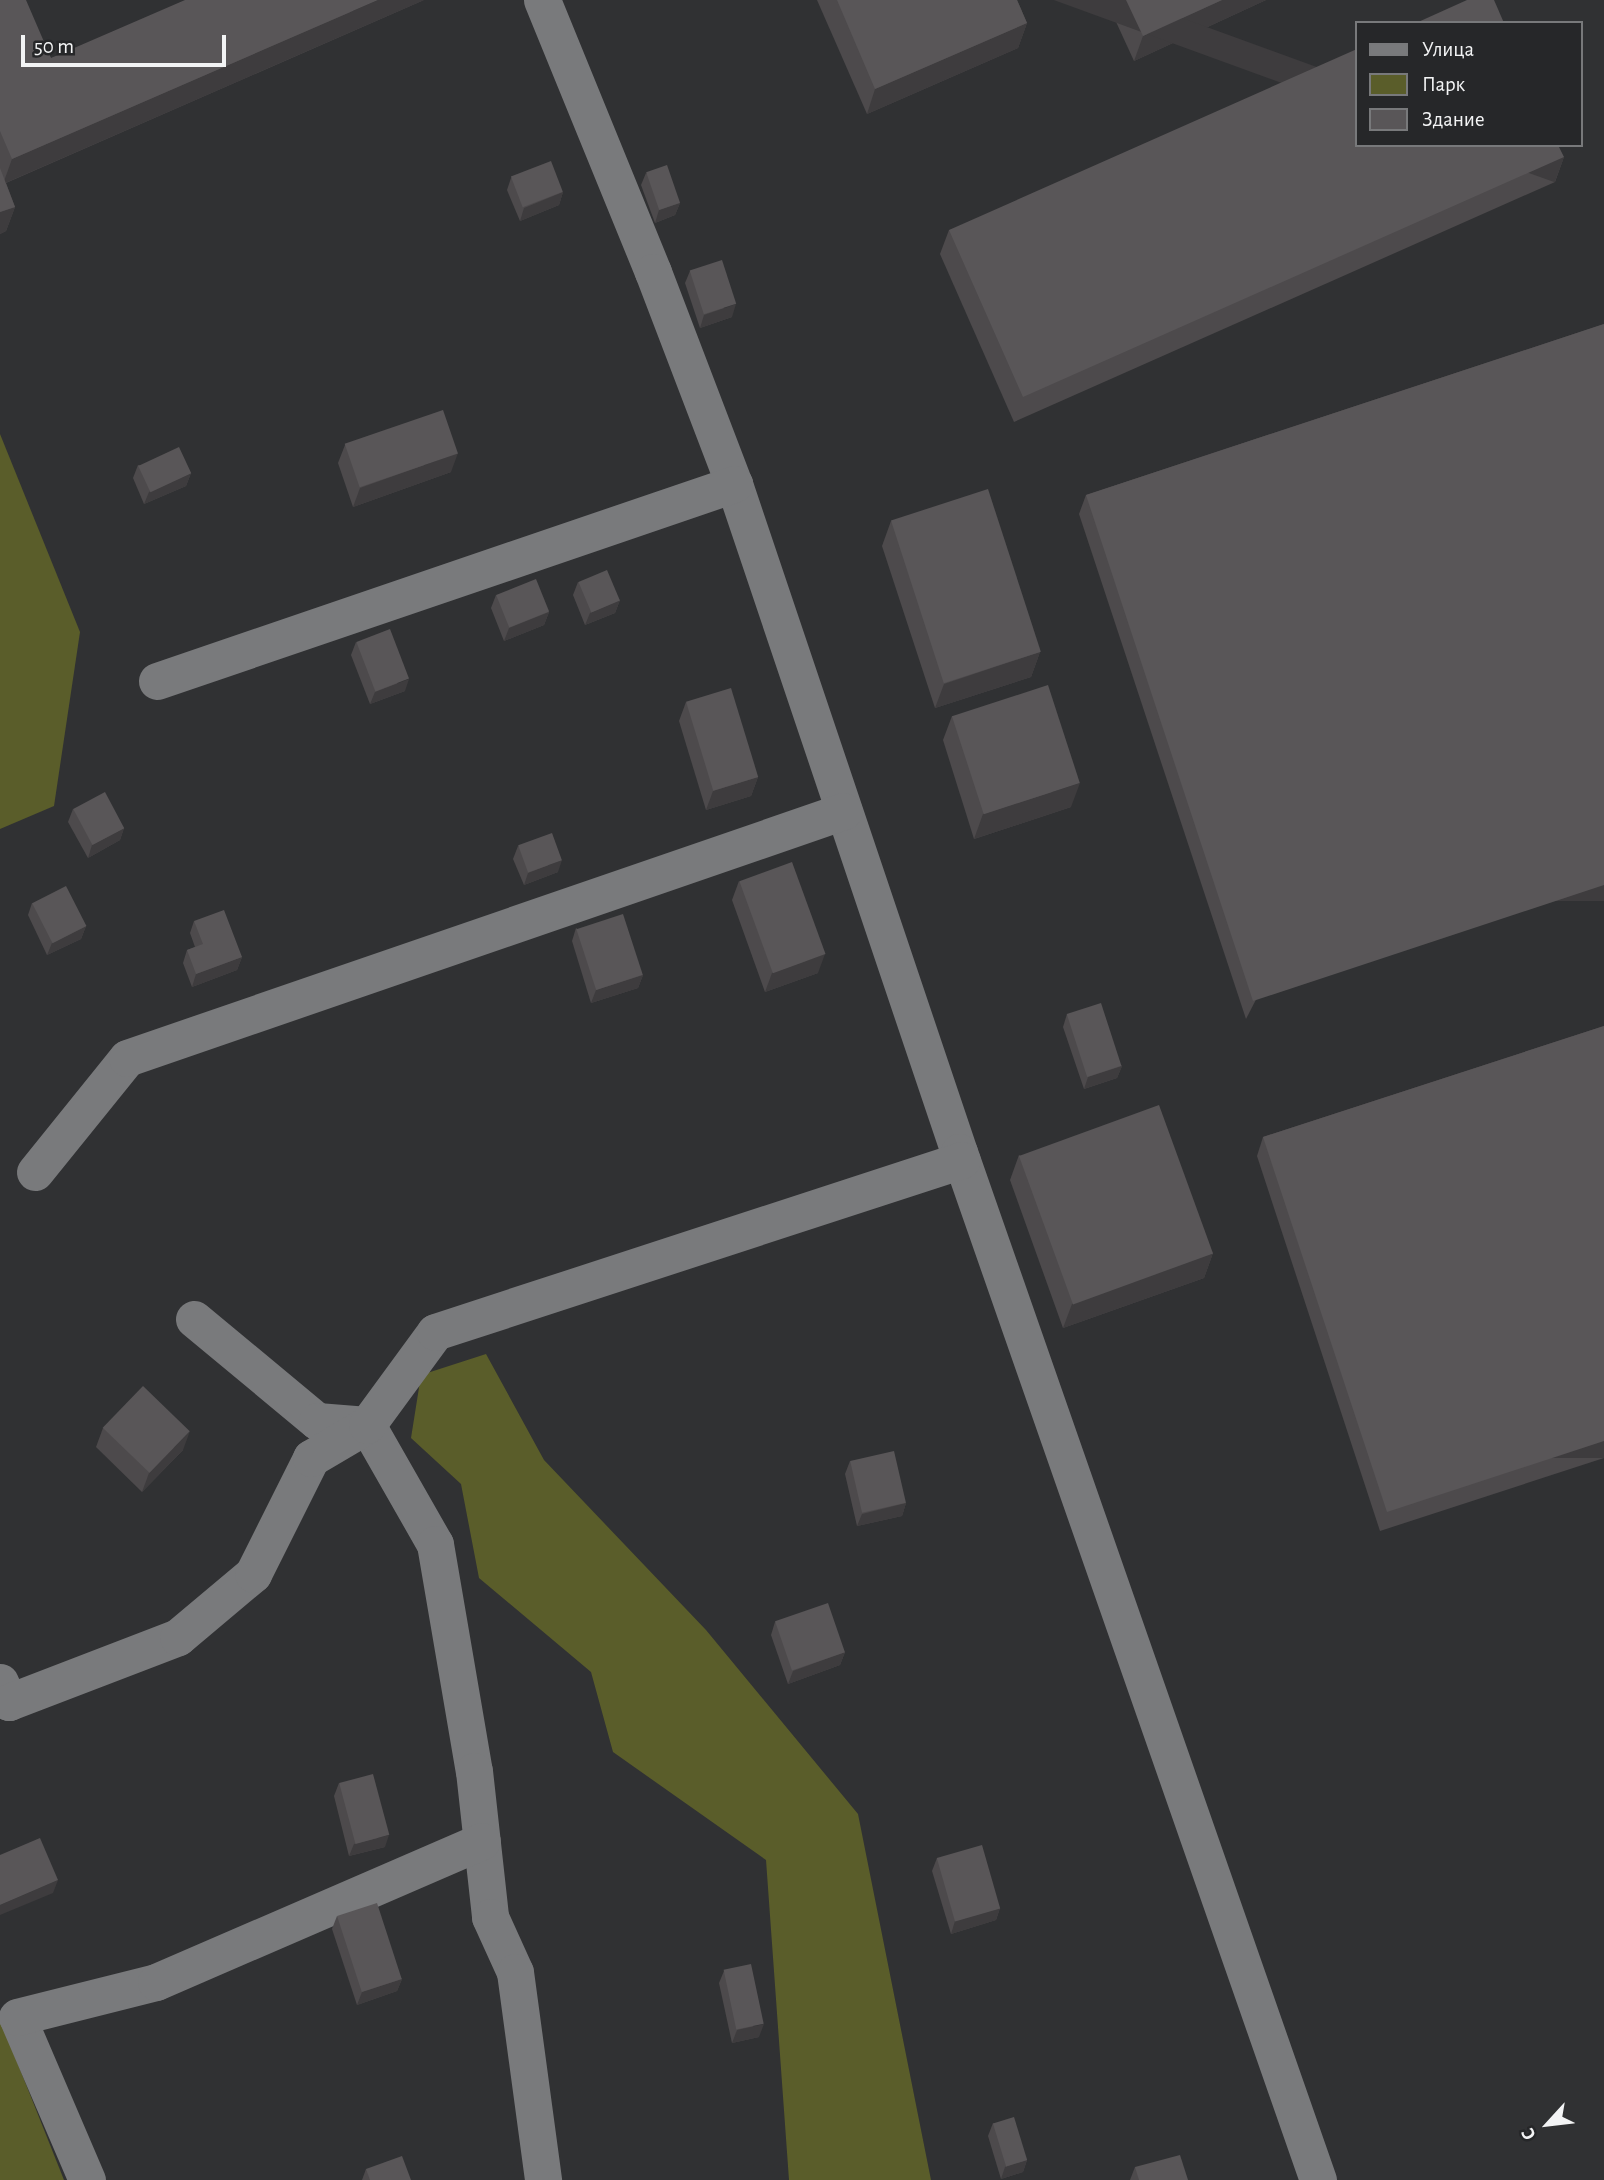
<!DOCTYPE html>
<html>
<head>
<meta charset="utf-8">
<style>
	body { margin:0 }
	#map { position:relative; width:1604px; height:2180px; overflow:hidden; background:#303133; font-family:"Alegreya Sans",sans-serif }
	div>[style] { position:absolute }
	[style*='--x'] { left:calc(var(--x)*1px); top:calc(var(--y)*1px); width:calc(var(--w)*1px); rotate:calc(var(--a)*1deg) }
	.green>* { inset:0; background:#5a5d2a }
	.minor>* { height:37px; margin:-18.5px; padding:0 18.5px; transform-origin:18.5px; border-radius:18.5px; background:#797a7c }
	.wall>* { inset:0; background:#4d4a4c }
	.shaded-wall>* { inset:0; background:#3e3c3e; transform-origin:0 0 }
	.building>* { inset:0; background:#595658; transform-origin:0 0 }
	span { translate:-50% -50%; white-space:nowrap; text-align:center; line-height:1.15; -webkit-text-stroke:6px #262729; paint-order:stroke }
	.legend { position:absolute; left:1355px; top:21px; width:228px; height:126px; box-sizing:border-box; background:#262729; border:2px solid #78797b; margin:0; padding:9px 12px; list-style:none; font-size:21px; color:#f3f4f5 }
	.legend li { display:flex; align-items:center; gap:14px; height:35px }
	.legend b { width:35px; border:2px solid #78797b }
	.north { position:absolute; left:1513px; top:2089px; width:70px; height:70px; -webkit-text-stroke:5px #262729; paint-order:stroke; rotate:243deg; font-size:19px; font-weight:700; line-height:28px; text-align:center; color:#f3f4f5 }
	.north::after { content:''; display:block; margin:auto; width:24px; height:32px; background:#f3f4f5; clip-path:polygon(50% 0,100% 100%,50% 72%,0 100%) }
	.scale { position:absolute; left:21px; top:35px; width:205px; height:32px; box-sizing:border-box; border:4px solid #f3f4f5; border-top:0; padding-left:9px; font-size:21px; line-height:24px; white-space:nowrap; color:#f3f4f5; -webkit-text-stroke:5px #262729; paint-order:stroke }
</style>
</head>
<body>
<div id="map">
	<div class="green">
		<div style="clip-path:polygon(0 434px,80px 632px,54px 806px,0 829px)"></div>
		<div style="clip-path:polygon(486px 1354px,544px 1460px,706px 1630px,858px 1814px,931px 2180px,789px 2180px,766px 1860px,613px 1752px,591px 1672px,479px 1578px,461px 1484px,411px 1438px,421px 1375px)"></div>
		<div style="clip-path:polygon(0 2019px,64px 2180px,0 2180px)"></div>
	</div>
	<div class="minor">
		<div style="--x:542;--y:0;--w:294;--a:67.8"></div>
		<div style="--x:653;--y:272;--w:227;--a:69.1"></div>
		<div style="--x:734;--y:484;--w:705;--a:71.39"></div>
		<div style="--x:959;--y:1152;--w:1089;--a:70.75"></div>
		<div style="--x:157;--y:681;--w:610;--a:-18.85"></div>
		<div style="--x:35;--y:1172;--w:146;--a:-51.1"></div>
		<div style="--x:127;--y:1058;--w:758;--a:-19.01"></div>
		<div style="--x:194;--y:1319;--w:160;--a:39.7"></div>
		<div style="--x:317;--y:1421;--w:50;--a:4.6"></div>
		<div style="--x:367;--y:1425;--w:137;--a:60.3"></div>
		<div style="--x:435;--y:1544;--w:230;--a:80.3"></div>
		<div style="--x:474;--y:1771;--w:147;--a:83.7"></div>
		<div style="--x:490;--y:1917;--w:60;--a:65.6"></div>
		<div style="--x:515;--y:1972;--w:210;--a:82.3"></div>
		<div style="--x:0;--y:1682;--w:22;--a:66"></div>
		<div style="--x:9;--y:1702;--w:181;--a:-21"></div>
		<div style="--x:178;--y:1637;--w:98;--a:-40"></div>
		<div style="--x:253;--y:1574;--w:130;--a:-63.4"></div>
		<div style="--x:311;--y:1458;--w:65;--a:-30.5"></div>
		<div style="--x:367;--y:1425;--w:115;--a:-53.8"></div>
		<div style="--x:435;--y:1332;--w:554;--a:-18.08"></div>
		<div style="--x:87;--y:2180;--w:177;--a:-113.2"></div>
		<div style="--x:17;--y:2017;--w:143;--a:-14.1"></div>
		<div style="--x:156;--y:1982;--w:355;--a:-23.4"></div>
	</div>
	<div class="wall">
		<div style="clip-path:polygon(0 0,51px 58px,424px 0,6px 183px,15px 207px,6px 231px,0 234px)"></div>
		<div style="clip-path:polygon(817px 0,1017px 0,1027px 23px,1018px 48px,867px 114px)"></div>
		<div style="clip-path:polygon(1106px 0,1266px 0,1134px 61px)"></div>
		<div style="clip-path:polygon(1564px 157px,1555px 182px,1014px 422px,940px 254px,949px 230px)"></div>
		<div style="clip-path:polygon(646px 173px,680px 203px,675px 215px,655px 223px,641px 185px)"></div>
		<div style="clip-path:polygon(511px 178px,563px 192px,559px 205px,520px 221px,507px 190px)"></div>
		<div style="clip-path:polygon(690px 271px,732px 317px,700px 328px,685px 283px)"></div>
		<div style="clip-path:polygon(1604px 324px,1246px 1019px,1079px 514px,1086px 495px)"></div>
		<div style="clip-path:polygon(345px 445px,451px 472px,353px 507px,338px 463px)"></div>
		<div style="clip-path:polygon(138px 465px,191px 473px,186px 486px,144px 504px,133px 478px)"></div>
		<div style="clip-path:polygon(891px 521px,1040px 652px,1031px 677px,935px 708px,882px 546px)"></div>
		<div style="clip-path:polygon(578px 582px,620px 600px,615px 613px,585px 625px,573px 595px)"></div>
		<div style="clip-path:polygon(496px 595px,549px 612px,544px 625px,504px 641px,491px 608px)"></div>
		<div style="clip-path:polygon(356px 642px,405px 691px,370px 704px,351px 655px)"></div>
		<div style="clip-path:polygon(686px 702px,758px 777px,751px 796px,706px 810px,679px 721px)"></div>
		<div style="clip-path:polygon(952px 716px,1071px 807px,974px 839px,943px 740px)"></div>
		<div style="clip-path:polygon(73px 809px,124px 828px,120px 840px,88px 858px,68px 822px)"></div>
		<div style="clip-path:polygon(518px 846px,558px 872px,524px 885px,513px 859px)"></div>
		<div style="clip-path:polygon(739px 881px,818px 973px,765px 992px,732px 900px)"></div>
		<div style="clip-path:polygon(32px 903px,86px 926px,81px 939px,47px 955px,28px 915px)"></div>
		<div style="clip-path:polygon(194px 921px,242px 957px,237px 970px,192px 987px,183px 963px,187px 950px,195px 947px,190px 933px)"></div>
		<div style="clip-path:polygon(576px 928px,643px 975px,638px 988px,591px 1003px,572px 941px)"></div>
		<div style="clip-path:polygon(1067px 1014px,1122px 1066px,1117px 1078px,1084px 1089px,1063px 1027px)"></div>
		<div style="clip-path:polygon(1604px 1026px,1604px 1458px,1380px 1531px,1257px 1156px,1263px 1137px)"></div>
		<div style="clip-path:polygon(1019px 1155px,1213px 1253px,1204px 1278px,1063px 1328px,1010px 1180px)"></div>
		<div style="clip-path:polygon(103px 1428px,183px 1450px,142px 1492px,96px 1447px)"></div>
		<div style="clip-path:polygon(850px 1461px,906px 1503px,902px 1516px,857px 1526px,845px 1474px)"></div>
		<div style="clip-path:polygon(775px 1622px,845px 1652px,840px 1665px,788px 1684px,771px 1635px)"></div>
		<div style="clip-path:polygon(339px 1783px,385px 1847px,349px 1856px,334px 1796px)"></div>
		<div style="clip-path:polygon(937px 1858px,1000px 1908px,996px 1920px,951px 1934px,932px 1871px)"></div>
		<div style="clip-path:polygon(337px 1916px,402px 1979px,397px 1991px,357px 2005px,332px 1929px)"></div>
		<div style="clip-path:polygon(724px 1971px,759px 2037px,732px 2043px,719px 1983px)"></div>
		<div style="clip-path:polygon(993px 2123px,1027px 2160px,1023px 2172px,1001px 2179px,988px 2136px)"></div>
		<div style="clip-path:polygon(1135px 2167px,1188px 2180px,1130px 2180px)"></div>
		<div style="clip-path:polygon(366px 2169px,411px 2180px,362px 2180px)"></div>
	</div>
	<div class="shaded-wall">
		<div style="clip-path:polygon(378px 0,424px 0,3px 184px,12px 159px)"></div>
		<div style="clip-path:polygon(1222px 0,1266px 0,1134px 61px,1143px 36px)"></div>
		<div style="clip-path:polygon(1027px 23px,1018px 48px,867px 114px,875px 89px)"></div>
		<div style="left:1564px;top:157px;width:27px;height:592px;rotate:110deg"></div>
		<div style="clip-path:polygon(563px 192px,559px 205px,520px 221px,524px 208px)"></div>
		<div style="clip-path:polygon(680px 203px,675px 215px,655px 223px,659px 210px)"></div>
		<div style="clip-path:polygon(15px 207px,6px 231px,0 234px,0 212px)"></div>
		<div style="clip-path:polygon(736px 304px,732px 317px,700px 328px,704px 315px)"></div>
		<div style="clip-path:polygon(458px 453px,451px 472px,353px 507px,360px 488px)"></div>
		<div style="clip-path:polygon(191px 473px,186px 486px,144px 504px,149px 492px)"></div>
		<div style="clip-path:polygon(620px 600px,615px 613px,585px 625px,590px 613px)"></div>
		<div style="clip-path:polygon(549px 612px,544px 625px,504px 641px,509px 628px)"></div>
		<div style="clip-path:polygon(1040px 652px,1031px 677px,935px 708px,944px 684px)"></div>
		<div style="clip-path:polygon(409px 679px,405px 691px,370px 704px,375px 692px)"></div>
		<div style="clip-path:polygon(758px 777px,751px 796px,706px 810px,713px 791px)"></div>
		<div style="clip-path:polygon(1080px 783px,1071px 807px,974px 839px,983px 814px)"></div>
		<div style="clip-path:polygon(124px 828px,120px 840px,88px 858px,92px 845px)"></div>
		<div style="clip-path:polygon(562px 860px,558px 872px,524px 885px,528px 873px)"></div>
		<div style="left:1604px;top:885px;width:16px;height:370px;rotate:90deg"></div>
		<div style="clip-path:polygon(86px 926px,81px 939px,47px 955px,52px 943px)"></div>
		<div style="clip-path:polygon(825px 954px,818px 973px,765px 992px,772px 973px)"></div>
		<div style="clip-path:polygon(242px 957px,237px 970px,192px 987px,196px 974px)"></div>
		<div style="clip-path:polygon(643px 975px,638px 988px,591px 1003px,596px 990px)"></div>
		<div style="clip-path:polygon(1122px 1066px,1117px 1078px,1084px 1089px,1088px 1077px)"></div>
		<div style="clip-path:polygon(1213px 1253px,1204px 1278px,1063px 1328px,1072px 1304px)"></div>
		<div style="clip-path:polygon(190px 1431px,183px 1450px,142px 1492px,149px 1473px)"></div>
		<div style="left:1604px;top:1441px;width:17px;height:228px;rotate:90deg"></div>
		<div style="clip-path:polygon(906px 1503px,902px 1516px,857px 1526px,862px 1514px)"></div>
		<div style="clip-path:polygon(845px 1652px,840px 1665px,788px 1684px,793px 1671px)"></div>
		<div style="clip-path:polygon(389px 1835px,385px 1847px,349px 1856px,354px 1844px)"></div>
		<div style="clip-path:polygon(58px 1880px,53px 1893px,0 1915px,0 1905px)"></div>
		<div style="clip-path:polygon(1000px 1908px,996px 1920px,951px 1934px,955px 1921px)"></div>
		<div style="clip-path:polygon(402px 1979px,397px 1991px,357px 2005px,362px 1992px)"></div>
		<div style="clip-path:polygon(764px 2024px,759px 2037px,732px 2043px,737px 2030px)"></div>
		<div style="clip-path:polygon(1027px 2160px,1023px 2172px,1001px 2179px,1005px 2167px)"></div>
	</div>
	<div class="building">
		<div style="clip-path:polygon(0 0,26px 0,51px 58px,185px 0,378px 0,12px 159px,0 131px)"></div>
		<div style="clip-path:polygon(837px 0,1017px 0,1027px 23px,875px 89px)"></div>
		<div style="clip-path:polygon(1126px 0,1222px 0,1143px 36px)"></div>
		<div style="clip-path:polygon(1467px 0,1494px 0,1504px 23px,1416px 23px)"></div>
		<div style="clip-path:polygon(1357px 49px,1357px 145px,1558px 145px,1564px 157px,1023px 397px,949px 230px)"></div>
		<div style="left:551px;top:161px;width:33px;height:43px;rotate:69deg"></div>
		<div style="left:667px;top:165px;width:40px;height:22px;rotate:71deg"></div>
		<div style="clip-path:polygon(0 168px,15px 207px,0 212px)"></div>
		<div style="left:722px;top:260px;width:46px;height:34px;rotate:72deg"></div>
		<div style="clip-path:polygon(1604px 324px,1604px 885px,1253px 1001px,1086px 495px)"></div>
		<div style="left:443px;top:410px;width:46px;height:104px;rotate:71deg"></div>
		<div style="left:179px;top:447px;width:29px;height:45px;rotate:65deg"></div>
		<div style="left:988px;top:489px;width:171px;height:102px;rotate:72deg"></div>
		<div style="left:607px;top:570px;width:33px;height:31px;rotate:67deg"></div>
		<div style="left:536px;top:579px;width:35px;height:43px;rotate:68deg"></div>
		<div style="left:390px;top:629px;width:53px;height:36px;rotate:69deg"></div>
		<div style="left:1048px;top:685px;width:103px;height:101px;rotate:72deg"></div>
		<div style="left:731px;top:688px;width:93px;height:47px;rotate:73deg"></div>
		<div style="left:105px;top:792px;width:41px;height:36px;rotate:62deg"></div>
		<div style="left:552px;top:833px;width:29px;height:36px;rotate:70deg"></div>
		<div style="left:792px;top:862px;width:98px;height:56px;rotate:70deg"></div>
		<div style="left:66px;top:886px;width:45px;height:38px;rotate:63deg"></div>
		<div style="clip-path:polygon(224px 910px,242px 957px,196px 974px,187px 950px,203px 944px,194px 921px)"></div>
		<div style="left:623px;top:914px;width:64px;height:49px;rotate:72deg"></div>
		<div style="left:1101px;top:1003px;width:66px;height:36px;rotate:72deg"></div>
		<div style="clip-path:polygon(1604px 1026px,1604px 1441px,1387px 1512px,1263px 1137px)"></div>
		<div style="left:1159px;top:1105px;width:158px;height:149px;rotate:70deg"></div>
		<div style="left:143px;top:1386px;width:65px;height:58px;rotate:44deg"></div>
		<div style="left:894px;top:1451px;width:53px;height:45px;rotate:77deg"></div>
		<div style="left:828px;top:1603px;width:52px;height:56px;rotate:71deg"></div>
		<div style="left:373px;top:1774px;width:63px;height:35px;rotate:75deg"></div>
		<div style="clip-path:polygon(40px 1838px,58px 1880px,0 1905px,0 1855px)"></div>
		<div style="left:982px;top:1845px;width:66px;height:47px;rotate:74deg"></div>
		<div style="left:377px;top:1903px;width:80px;height:42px;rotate:72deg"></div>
		<div style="left:751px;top:1964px;width:61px;height:28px;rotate:78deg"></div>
		<div style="left:1014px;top:2117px;width:45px;height:22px;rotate:73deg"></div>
		<div style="clip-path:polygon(1180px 2155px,1188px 2180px,1139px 2180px,1135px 2167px)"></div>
		<div style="clip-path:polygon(402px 2156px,411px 2180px,370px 2180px,366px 2169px)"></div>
	</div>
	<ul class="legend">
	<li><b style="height:9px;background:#797a7c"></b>Улица</li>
	<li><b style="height:19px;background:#5a5d2a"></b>Парк</li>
	<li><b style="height:19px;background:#595658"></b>Здание</li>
	</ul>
	<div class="north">С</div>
	<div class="scale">50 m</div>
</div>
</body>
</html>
